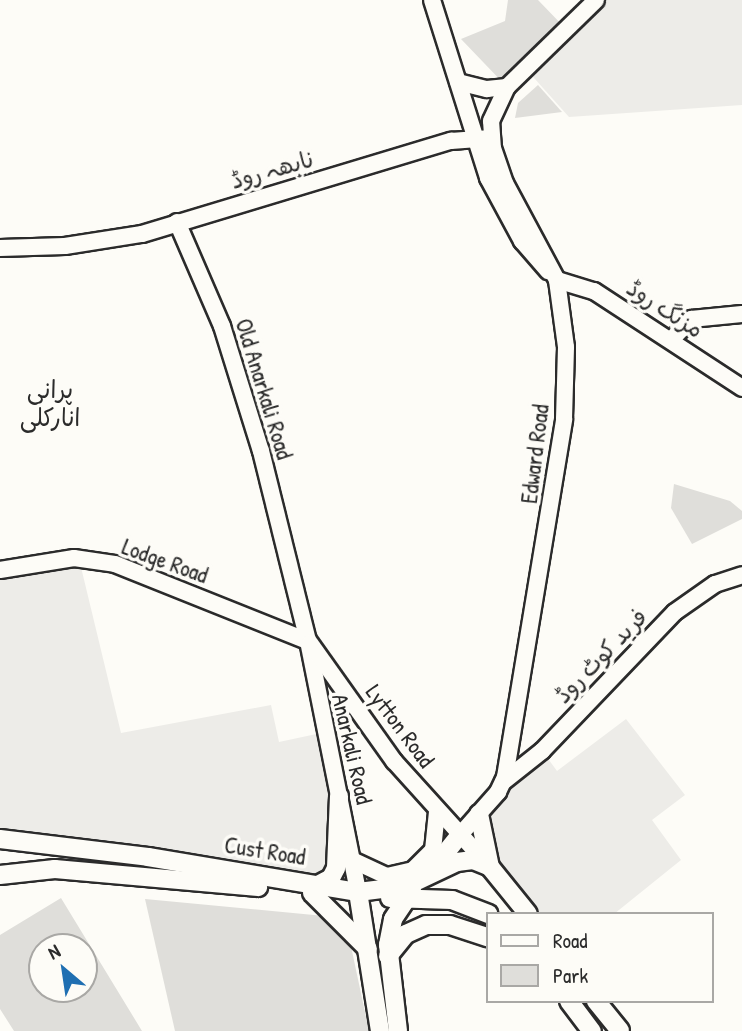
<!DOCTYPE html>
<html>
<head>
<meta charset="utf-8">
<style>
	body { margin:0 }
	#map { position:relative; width:742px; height:1031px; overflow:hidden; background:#fdfcf7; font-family:"Patrick Hand","Playpen Sans Arabic",sans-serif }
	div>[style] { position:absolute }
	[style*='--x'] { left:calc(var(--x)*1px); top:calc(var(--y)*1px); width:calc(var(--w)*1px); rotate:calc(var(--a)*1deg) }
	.built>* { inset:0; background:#edece8 }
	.green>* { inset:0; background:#dfdeda }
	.roads { filter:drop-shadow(2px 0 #2b2b2b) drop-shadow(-2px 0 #2b2b2b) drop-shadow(0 2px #2b2b2b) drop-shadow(0 -2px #2b2b2b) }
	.secondary>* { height:16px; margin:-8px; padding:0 8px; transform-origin:8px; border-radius:8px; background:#fdfcf7 }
	.primary>* { height:18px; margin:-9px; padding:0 9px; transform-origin:9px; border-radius:9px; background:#fdfcf7 }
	span { translate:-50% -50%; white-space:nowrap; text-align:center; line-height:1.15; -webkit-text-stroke:7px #fdfcf7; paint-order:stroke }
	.street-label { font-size:23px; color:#2b2b2b }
	.neighbourhood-label { font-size:24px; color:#2b2b2b }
	.legend { position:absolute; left:486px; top:912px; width:228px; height:91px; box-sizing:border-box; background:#fdfcf7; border:2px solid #a9a8a5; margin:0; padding:9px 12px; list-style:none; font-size:21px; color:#2b2b2b }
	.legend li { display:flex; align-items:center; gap:14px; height:35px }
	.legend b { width:35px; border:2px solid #a9a8a5 }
	.north { position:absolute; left:28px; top:933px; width:70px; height:70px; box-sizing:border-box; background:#fdfcf7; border:2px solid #a9a8a5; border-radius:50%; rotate:331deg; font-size:19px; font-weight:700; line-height:28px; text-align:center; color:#2b2b2b }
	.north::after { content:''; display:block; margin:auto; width:24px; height:32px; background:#1f6fb2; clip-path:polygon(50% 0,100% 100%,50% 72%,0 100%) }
</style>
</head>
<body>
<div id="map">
	<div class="built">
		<div style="clip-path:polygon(597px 0,742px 0,742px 105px,569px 117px,526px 69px)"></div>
		<div style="clip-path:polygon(80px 563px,121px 733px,271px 705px,279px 742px,321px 733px,358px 892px,0 839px,0 576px)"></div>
		<div style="clip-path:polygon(626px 719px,685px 795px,652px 820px,681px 860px,614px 914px,528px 914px,458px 832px,538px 745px,557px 771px)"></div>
	</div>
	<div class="green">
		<div style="clip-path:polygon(508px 0,538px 0,566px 29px,507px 87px,461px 39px,505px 21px)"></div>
		<div style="clip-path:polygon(538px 85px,562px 112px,515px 118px,518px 103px)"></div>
		<div style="clip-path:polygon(674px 484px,730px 501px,742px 511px,742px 519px,692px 544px,671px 508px)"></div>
		<div style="clip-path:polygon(evenodd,61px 898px,142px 1031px,14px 1031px,0 1009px,0 935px,61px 898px,42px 947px,84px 947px,84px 989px,42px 989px,42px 947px)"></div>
		<div style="clip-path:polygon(145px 899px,345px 918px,369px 1031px,175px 1031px)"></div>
	</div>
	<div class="roads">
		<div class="secondary">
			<div style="--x:432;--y:0;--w:187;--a:72.5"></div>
			<div style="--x:488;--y:178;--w:72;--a:61.6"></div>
			<div style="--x:522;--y:241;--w:40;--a:49"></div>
			<div style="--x:458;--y:82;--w:30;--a:14"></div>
			<div style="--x:487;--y:89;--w:20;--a:-6"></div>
			<div style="--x:177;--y:222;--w:113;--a:66.6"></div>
			<div style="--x:222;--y:326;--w:131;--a:72.7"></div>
			<div style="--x:261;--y:451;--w:196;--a:76.1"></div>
			<div style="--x:308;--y:641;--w:256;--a:78.7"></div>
			<div style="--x:0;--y:248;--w:65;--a:-1.8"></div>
			<div style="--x:65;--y:246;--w:78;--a:-8.9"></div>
			<div style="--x:142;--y:234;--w:323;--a:-16.8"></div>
			<div style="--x:451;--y:141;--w:40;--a:-4.3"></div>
			<div style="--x:557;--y:280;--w:39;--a:17"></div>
			<div style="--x:594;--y:291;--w:177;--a:33.2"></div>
			<div style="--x:672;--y:339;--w:28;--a:-46"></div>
			<div style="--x:691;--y:319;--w:51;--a:-5.6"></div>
			<div style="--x:0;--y:570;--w:75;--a:-9.2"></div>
			<div style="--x:74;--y:558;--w:41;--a:8.3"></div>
			<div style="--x:115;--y:564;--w:208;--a:21.8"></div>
			<div style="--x:310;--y:643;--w:145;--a:54.6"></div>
			<div style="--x:394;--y:761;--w:140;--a:47.9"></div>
			<div style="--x:503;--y:782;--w:50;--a:-38.5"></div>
			<div style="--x:542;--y:751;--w:192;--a:-46.3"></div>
			<div style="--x:675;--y:612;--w:49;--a:-35"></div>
			<div style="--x:715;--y:584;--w:28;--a:-18"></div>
			<div style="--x:459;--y:836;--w:59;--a:-48.4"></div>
			<div style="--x:498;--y:792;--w:17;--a:-65"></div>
			<div style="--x:505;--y:777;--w:363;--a:-80.6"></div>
			<div style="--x:564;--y:419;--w:72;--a:-88.4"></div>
			<div style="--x:566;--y:347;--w:68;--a:-97.7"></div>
			<div style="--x:557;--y:280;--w:110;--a:-118.2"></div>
			<div style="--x:505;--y:183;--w:36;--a:-109"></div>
			<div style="--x:493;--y:149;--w:28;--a:-94"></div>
			<div style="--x:491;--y:121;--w:38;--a:-65"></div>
			<div style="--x:507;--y:87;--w:124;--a:-44.3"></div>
			<div style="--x:352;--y:860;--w:38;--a:25"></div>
			<div style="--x:387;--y:876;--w:27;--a:-13"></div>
			<div style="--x:413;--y:870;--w:28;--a:-45"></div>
			<div style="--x:433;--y:850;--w:37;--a:-84"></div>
		</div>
		<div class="primary">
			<div style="--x:479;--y:814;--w:54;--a:78.3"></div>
			<div style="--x:0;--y:839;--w:149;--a:6.9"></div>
			<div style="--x:148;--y:857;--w:213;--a:9.5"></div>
			<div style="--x:358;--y:892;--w:48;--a:-7.1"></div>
			<div style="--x:406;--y:886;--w:56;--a:-25.2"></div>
			<div style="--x:457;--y:862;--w:16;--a:-7"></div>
			<div style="--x:473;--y:860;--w:18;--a:22"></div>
			<div style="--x:490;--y:867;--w:60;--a:51"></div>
			<div style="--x:431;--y:871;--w:45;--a:-51.3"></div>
			<div style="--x:0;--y:875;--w:55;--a:-6.2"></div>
			<div style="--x:55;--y:869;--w:204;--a:5.1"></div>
			<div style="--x:318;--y:885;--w:15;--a:-28"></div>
			<div style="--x:331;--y:878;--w:11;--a:-63"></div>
			<div style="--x:336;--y:868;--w:72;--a:-87.6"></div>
			<div style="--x:358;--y:892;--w:141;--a:81"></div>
			<div style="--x:312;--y:893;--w:79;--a:45"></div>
			<div style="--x:390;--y:898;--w:62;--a:1.8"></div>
			<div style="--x:452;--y:900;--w:39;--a:21"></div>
			<div style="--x:388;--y:956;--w:28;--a:-51"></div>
			<div style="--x:406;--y:934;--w:22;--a:-24"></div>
			<div style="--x:426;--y:925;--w:24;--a:0"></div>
			<div style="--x:450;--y:925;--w:40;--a:18"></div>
			<div style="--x:569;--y:1001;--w:38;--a:53"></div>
			<div style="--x:596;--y:1001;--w:38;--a:51"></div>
			<div style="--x:398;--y:1031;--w:87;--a:-96.6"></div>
			<div style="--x:388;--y:945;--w:26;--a:-79"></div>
			<div style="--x:393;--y:919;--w:34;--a:-56"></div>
		</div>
	</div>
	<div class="street-label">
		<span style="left:272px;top:170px;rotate:-16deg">نابھہ روڈ</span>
		<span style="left:665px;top:309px;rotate:33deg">مزنگ روڈ</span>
		<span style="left:264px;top:389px;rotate:73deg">Old Anarkali Road</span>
		<span style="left:535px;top:454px;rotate:-83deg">Edward Road</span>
		<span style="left:165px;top:561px;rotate:20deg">Lodge Road</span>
		<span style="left:601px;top:656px;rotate:-46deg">فرید کوٹ روڈ</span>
		<span style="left:400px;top:726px;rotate:53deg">Lytton Road</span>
		<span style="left:352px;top:749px;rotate:77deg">Anarkali Road</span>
		<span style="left:265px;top:851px;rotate:9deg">Cust Road</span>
	</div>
	<div class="neighbourhood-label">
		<span style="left:50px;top:404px">پرانی<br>انارکلی</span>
	</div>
	<ul class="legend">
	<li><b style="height:9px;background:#fdfcf7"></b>Road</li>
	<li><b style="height:19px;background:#dfdeda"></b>Park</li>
	</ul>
	<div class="north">N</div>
</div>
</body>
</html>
